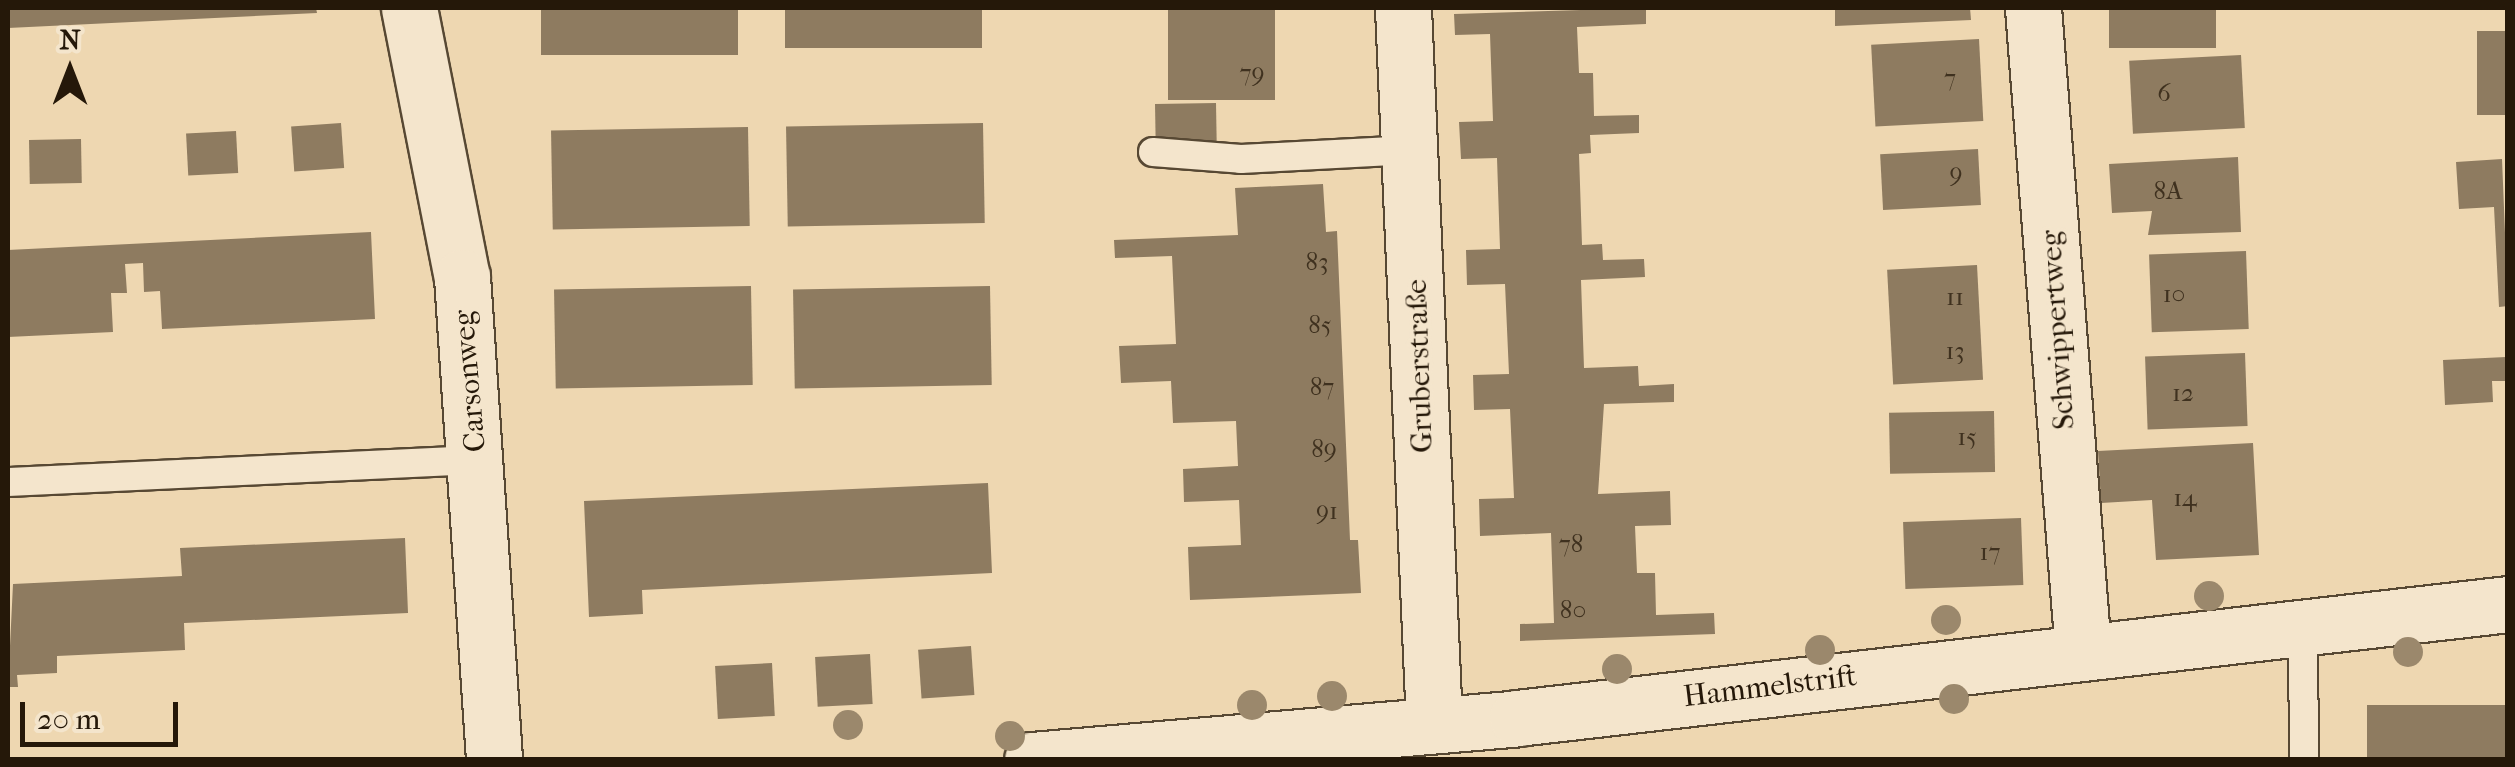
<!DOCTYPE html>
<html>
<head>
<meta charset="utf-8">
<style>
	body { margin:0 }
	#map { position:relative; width:2515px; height:767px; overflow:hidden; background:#eed7b1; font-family:"IM FELL French Canon",serif }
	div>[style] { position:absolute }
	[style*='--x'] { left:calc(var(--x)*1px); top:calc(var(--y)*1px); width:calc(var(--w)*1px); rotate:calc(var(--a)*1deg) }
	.building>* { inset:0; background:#8e7b60; transform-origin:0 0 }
	.roads { filter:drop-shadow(2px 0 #574833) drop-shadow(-2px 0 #574833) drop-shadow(0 2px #574833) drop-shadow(0 -2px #574833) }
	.lane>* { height:28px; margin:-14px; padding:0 14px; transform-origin:14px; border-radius:14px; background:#f4e5cc }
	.street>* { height:55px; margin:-27.5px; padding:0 27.5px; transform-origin:27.5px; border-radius:27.5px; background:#f4e5cc }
	.trees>* { width:30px; height:30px; margin:-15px; border-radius:50%; background:#9b886c }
	span { translate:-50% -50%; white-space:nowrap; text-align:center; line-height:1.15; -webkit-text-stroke:8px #f4e5cc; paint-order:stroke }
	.number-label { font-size:25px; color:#3f311f }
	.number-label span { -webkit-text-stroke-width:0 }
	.street-label { font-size:30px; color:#251809 }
	.frame { position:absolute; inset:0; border:10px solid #251809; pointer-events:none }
	.north { position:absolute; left:20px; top:20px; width:100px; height:100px; -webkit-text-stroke:8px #f4e5cc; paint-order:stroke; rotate:0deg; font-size:28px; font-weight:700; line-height:40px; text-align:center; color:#251809 }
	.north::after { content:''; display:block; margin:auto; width:35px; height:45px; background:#251809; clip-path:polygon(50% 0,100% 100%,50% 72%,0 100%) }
	.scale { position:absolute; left:20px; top:702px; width:158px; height:45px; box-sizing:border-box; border:5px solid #251809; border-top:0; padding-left:12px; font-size:30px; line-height:35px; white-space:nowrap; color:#251809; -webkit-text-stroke:8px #f4e5cc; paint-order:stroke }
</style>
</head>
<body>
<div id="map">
	<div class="building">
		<div style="clip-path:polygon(8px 8px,316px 8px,317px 13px,8px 28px)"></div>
		<div style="left:541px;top:8px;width:197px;height:47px"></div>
		<div style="left:785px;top:8px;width:197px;height:40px"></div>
		<div style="left:1168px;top:8px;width:107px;height:92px"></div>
		<div style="clip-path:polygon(1646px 8px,1646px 24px,1577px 27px,1579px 73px,1593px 73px,1594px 116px,1639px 115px,1639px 133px,1590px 135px,1591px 153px,1579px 154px,1582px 245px,1602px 244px,1603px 260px,1644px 259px,1645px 277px,1581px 280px,1584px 368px,1638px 366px,1639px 386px,1674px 384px,1674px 402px,1604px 404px,1598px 494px,1670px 491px,1671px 525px,1635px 526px,1637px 573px,1655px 573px,1656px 615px,1714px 613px,1715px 634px,1520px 641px,1520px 624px,1554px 623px,1551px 533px,1480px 536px,1479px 499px,1514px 498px,1510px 409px,1474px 410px,1473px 375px,1509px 374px,1505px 284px,1467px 285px,1466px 250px,1500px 249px,1497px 158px,1461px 159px,1459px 122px,1493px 121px,1490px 34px,1455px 35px,1454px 14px)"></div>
		<div style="clip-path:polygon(1835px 8px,1970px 8px,1971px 20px,1835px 26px)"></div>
		<div style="left:2109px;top:8px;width:107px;height:40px"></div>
		<div style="left:2508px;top:31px;width:84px;height:31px;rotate:90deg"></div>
		<div style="left:1979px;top:39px;width:82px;height:108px;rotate:87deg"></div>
		<div style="left:2241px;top:55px;width:73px;height:112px;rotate:87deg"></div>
		<div style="left:1216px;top:103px;width:40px;height:61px;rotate:89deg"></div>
		<div style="left:341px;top:123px;width:45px;height:50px;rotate:86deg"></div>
		<div style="left:983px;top:123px;width:100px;height:197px;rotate:89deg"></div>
		<div style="left:748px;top:127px;width:99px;height:197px;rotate:89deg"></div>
		<div style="left:236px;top:131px;width:42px;height:50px;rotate:87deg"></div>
		<div style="left:81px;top:139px;width:44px;height:52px;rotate:89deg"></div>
		<div style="left:1978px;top:149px;width:56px;height:98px;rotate:87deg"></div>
		<div style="clip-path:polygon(2238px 157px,2241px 232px,2148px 235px,2152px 211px,2112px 213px,2109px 164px)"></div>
		<div style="clip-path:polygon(2502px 159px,2508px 306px,2499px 307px,2494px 207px,2459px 209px,2456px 162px)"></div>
		<div style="clip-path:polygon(1323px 184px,1326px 232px,1337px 231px,1350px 540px,1358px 540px,1361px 593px,1190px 600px,1188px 547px,1241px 545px,1239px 500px,1184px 502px,1183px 469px,1238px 466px,1236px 421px,1173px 423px,1171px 381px,1121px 383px,1119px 346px,1176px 344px,1172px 256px,1115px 258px,1114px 240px,1238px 235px,1235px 188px)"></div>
		<div style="clip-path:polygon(371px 232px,375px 319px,162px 329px,160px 291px,144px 292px,143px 263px,125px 264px,127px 293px,111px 293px,113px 332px,8px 337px,8px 250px)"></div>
		<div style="left:2246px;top:251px;width:78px;height:97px;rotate:88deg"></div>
		<div style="left:1977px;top:265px;width:115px;height:90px;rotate:87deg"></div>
		<div style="left:751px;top:286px;width:99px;height:197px;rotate:89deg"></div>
		<div style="left:990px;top:286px;width:99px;height:197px;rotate:89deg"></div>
		<div style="left:2245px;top:353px;width:73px;height:100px;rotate:88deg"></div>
		<div style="clip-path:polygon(2506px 357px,2507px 381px,2492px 381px,2493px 402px,2445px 405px,2443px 360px)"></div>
		<div style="left:1994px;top:411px;width:61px;height:105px;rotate:89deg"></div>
		<div style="clip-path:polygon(2253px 443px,2259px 555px,2156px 560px,2152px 500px,2101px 503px,2098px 451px)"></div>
		<div style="clip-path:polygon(988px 483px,992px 573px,642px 590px,643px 614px,589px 617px,584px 501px)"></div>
		<div style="left:2021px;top:518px;width:67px;height:118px;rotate:88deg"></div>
		<div style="clip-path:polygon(405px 538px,408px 613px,184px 623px,185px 650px,57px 656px,57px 673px,17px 675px,18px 687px,8px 687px,13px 584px,182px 576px,180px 548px)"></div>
		<div style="left:971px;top:646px;width:49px;height:53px;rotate:86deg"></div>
		<div style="left:870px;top:654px;width:50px;height:55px;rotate:87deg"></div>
		<div style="left:772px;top:663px;width:53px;height:57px;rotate:87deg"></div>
		<div style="left:2508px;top:705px;width:55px;height:141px;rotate:90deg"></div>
	</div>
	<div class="roads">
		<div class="lane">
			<div style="--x:1153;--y:152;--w:88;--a:4.5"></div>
			<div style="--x:1241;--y:159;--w:170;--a:-3"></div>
			<div style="--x:8;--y:482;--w:470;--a:-2.7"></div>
			<div style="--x:2303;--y:626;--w:134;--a:89.6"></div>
		</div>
		<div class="street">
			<div style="--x:409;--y:8;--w:274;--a:78.9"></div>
			<div style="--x:462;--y:277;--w:484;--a:86.2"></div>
			<div style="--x:1403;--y:8;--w:718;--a:87.52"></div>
			<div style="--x:2033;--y:8;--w:646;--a:85.56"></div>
			<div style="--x:1032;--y:760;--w:487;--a:-4.9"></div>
			<div style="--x:1517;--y:718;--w:998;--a:-6.56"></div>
		</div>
	</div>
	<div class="trees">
		<div style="left:2209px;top:596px"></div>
		<div style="left:1946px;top:620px"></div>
		<div style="left:1820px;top:650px"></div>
		<div style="left:2408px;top:652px"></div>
		<div style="left:1617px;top:669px"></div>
		<div style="left:1332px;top:696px"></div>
		<div style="left:1954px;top:699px"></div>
		<div style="left:1252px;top:705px"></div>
		<div style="left:848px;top:725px"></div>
		<div style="left:1010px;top:736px"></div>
	</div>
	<div class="number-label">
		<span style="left:1252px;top:73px">79</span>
		<span style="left:1950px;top:78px">7</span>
		<span style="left:2164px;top:93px">6</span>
		<span style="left:1956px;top:173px">9</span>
		<span style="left:2168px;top:191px">8A</span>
		<span style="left:1317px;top:262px">83</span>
		<span style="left:2174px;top:294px">10</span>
		<span style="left:1955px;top:297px">11</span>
		<span style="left:1320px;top:325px">85</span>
		<span style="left:1955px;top:351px">13</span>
		<span style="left:1322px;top:387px">87</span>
		<span style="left:2183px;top:393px">12</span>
		<span style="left:1967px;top:437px">15</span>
		<span style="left:1324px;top:449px">89</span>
		<span style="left:2185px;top:498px">14</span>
		<span style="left:1327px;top:511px">91</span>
		<span style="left:1571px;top:544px">78</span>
		<span style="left:1990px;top:552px">17</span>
		<span style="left:1573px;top:610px">80</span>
	</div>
	<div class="street-label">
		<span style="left:2058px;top:330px;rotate:-94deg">Schwippertweg</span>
		<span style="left:1420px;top:366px;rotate:-92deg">Gruberstraße</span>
		<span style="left:470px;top:381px;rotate:-95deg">Carsonweg</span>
		<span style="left:1770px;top:687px;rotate:-7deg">Hammelstrift</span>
	</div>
	<div class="frame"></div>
	<div class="north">N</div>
	<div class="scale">20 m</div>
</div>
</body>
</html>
